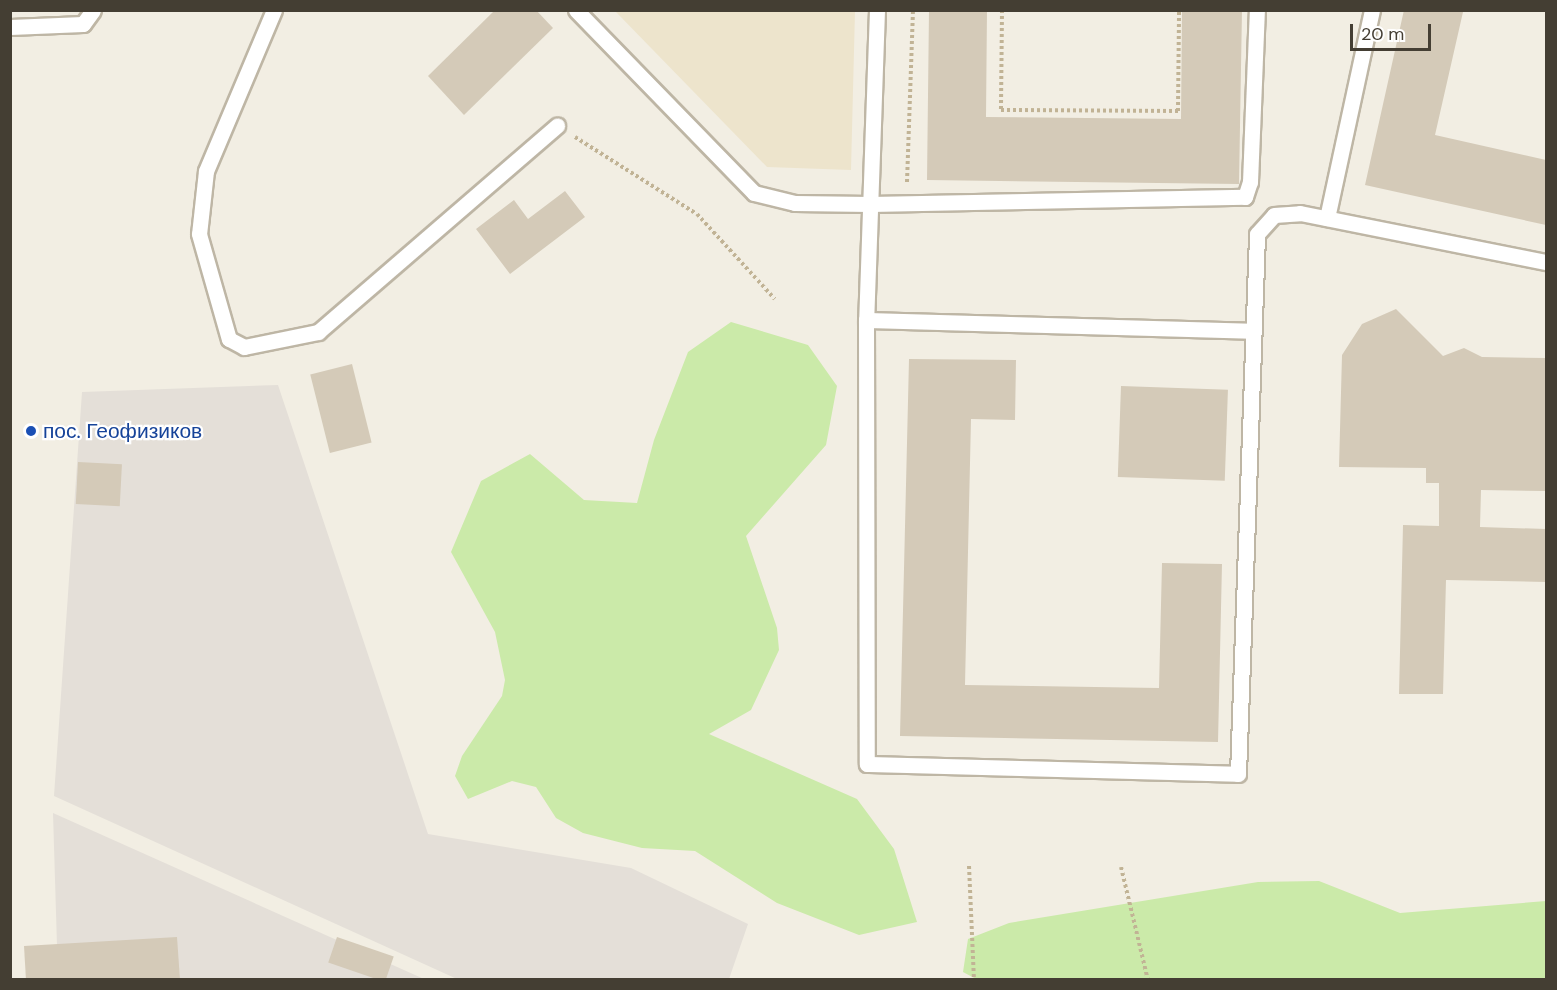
<!DOCTYPE html>
<html>
<head>
<meta charset="utf-8">
<style>
	body { margin:0 }
	#map { position:relative; width:1557px; height:990px; overflow:hidden; background:#f2eee3; font-family:"DM Sans",sans-serif }
	div>[style] { position:absolute }
	[style*='--x'] { left:calc(var(--x)*1px); top:calc(var(--y)*1px); width:calc(var(--w)*1px); rotate:calc(var(--a)*1deg) }
	.industrial>* { inset:0; background:#e4dfd8 }
	.education>* { inset:0; background:#ede4cc }
	.green>* { inset:0; background:#cbeaa9 }
	.building>* { inset:0; background:#d4cab8; transform-origin:0 0 }
	.path>* { height:4px; margin-top:-2px; transform-origin:0; background:repeating-linear-gradient(90deg,#c1b395 0 3px,transparent 0 6px) }
	.roads { filter:drop-shadow(2px 0 #beb6a5) drop-shadow(-2px 0 #beb6a5) drop-shadow(0 2px #beb6a5) drop-shadow(0 -2px #beb6a5) }
	.service>* { height:15px; margin:-7.5px; padding:0 7.5px; transform-origin:7.5px; border-radius:7.5px; background:#fff }
	.dots>* { width:16px; height:16px; translate:-50% -50%; box-sizing:border-box; border:3px solid #fff; border-radius:50% }
	span { translate:-50% -50%; white-space:nowrap; text-align:center; line-height:1.15; -webkit-text-stroke:4.5px #fff; paint-order:stroke }
	.transit-label { font-size:21px; color:#164399 }
	.left { translate:0 -50%; text-align:left }
	.frame { position:absolute; inset:0; border:12px solid #443e33; pointer-events:none }
	.scale { position:absolute; left:1350px; top:24px; width:81px; height:27px; box-sizing:border-box; border:3px solid #443e33; border-top:0; padding-left:8px; font-size:18px; line-height:21px; white-space:nowrap; color:#443e33; -webkit-text-stroke:4px #fff; paint-order:stroke }
</style>
</head>
<body>
<div id="map">
	<div class="industrial">
		<div style="clip-path:polygon(278px 385px,428px 834px,631px 868px,748px 924px,729px 979px,457px 979px,54px 796px,82px 392px)"></div>
		<div style="clip-path:polygon(53px 813px,424px 979px,58px 979px)"></div>
	</div>
	<div class="education">
		<div style="clip-path:polygon(615px 11px,855px 11px,851px 170px,767px 167px)"></div>
	</div>
	<div class="green">
		<div style="clip-path:polygon(731px 322px,808px 345px,837px 386px,826px 445px,746px 536px,777px 628px,779px 650px,751px 710px,709px 734px,857px 799px,894px 849px,917px 922px,859px 935px,777px 903px,695px 851px,642px 848px,583px 833px,556px 818px,536px 787px,512px 781px,468px 799px,455px 776px,462px 756px,502px 696px,505px 680px,495px 632px,451px 552px,481px 481px,530px 454px,584px 500px,637px 503px,654px 440px,688px 352px)"></div>
		<div style="clip-path:polygon(1319px 881px,1400px 913px,1546px 901px,1546px 979px,978px 980px,963px 972px,968px 939px,1009px 923px,1258px 882px)"></div>
	</div>
	<div class="building">
		<div style="clip-path:polygon(495px 10px,536px 10px,553px 28px,464px 115px,428px 76px)"></div>
		<div style="clip-path:polygon(929px 10px,987px 10px,986px 117px,1181px 119px,1182px 10px,1242px 10px,1239px 184px,927px 180px)"></div>
		<div style="clip-path:polygon(1404px 10px,1463px 12px,1435px 135px,1546px 160px,1546px 225px,1365px 185px)"></div>
		<div style="clip-path:polygon(565px 191px,585px 217px,510px 274px,476px 229px,514px 200px,528px 219px)"></div>
		<div style="clip-path:polygon(1396px 309px,1443px 356px,1464px 348px,1482px 357px,1546px 358px,1546px 491px,1481px 490px,1480px 527px,1546px 529px,1546px 582px,1446px 580px,1443px 694px,1399px 694px,1403px 525px,1439px 526px,1439px 483px,1426px 483px,1426px 468px,1339px 467px,1342px 355px,1362px 324px)"></div>
		<div style="clip-path:polygon(909px 359px,1016px 360px,1015px 420px,971px 419px,965px 685px,1159px 688px,1162px 563px,1222px 564px,1218px 742px,900px 736px)"></div>
		<div style="left:352px;top:364px;width:81px;height:43px;rotate:76deg"></div>
		<div style="left:1121px;top:386px;width:107px;height:91px;rotate:2deg"></div>
		<div style="left:78px;top:462px;width:44px;height:42px;rotate:3deg"></div>
		<div style="clip-path:polygon(177px 937px,180px 980px,26px 980px,24px 946px)"></div>
		<div style="left:337px;top:937px;width:60px;height:27px;rotate:19deg"></div>
	</div>
	<div class="path">
		<div style="--x:1002;--y:10;--w:100;--a:90.6"></div>
		<div style="--x:1001;--y:110;--w:177;--a:0.3"></div>
		<div style="--x:1178;--y:111;--w:101;--a:-89.4"></div>
		<div style="--x:575;--y:137;--w:144;--a:32.3"></div>
		<div style="--x:697;--y:214;--w:115;--a:47.5"></div>
		<div style="--x:907;--y:182;--w:172;--a:-88"></div>
		<div style="--x:969;--y:866;--w:114;--a:87.5"></div>
		<div style="--x:1121;--y:867;--w:116;--a:76.6"></div>
	</div>
	<div class="roads">
		<div class="service">
			<div style="--x:274;--y:10;--w:175;--a:112.9"></div>
			<div style="--x:206;--y:171;--w:63;--a:96.3"></div>
			<div style="--x:199;--y:234;--w:109;--a:74.1"></div>
			<div style="--x:229;--y:339;--w:17;--a:28"></div>
			<div style="--x:244;--y:347;--w:76;--a:-11.5"></div>
			<div style="--x:318;--y:332;--w:316;--a:-40.8"></div>
			<div style="--x:576;--y:10;--w:255;--a:45.8"></div>
			<div style="--x:754;--y:193;--w:42;--a:13.7"></div>
			<div style="--x:795;--y:203;--w:75;--a:0.8"></div>
			<div style="--x:870;--y:204;--w:375;--a:-1.1"></div>
			<div style="--x:1245;--y:197;--w:16;--a:-72"></div>
			<div style="--x:1250;--y:182;--w:172;--a:-87.7"></div>
			<div style="--x:877;--y:10;--w:310;--a:92"></div>
			<div style="--x:866;--y:320;--w:444;--a:89.9"></div>
			<div style="--x:867;--y:764;--w:371;--a:1.5"></div>
			<div style="--x:1238;--y:774;--w:540;--a:-87.98"></div>
			<div style="--x:1257;--y:234;--w:25;--a:-48"></div>
			<div style="--x:1274;--y:215;--w:26;--a:-4"></div>
			<div style="--x:1300;--y:213;--w:251;--a:11.3"></div>
			<div style="--x:10;--y:27;--w:73;--a:-2.4"></div>
			<div style="--x:83;--y:24;--w:17;--a:-54"></div>
			<div style="--x:1327;--y:218;--w:213;--a:-77.8"></div>
			<div style="--x:866;--y:320;--w:386;--a:1.6"></div>
		</div>
	</div>
	<div class="dots">
		<div style="left:31px;top:431px;background:#1a4fb4"></div>
	</div>
	<div class="transit-label">
		<span class="left" style="left:43px;top:431px">пос. Геофизиков</span>
	</div>
	<div class="frame"></div>
	<div class="scale">20 m</div>
</div>
</body>
</html>
